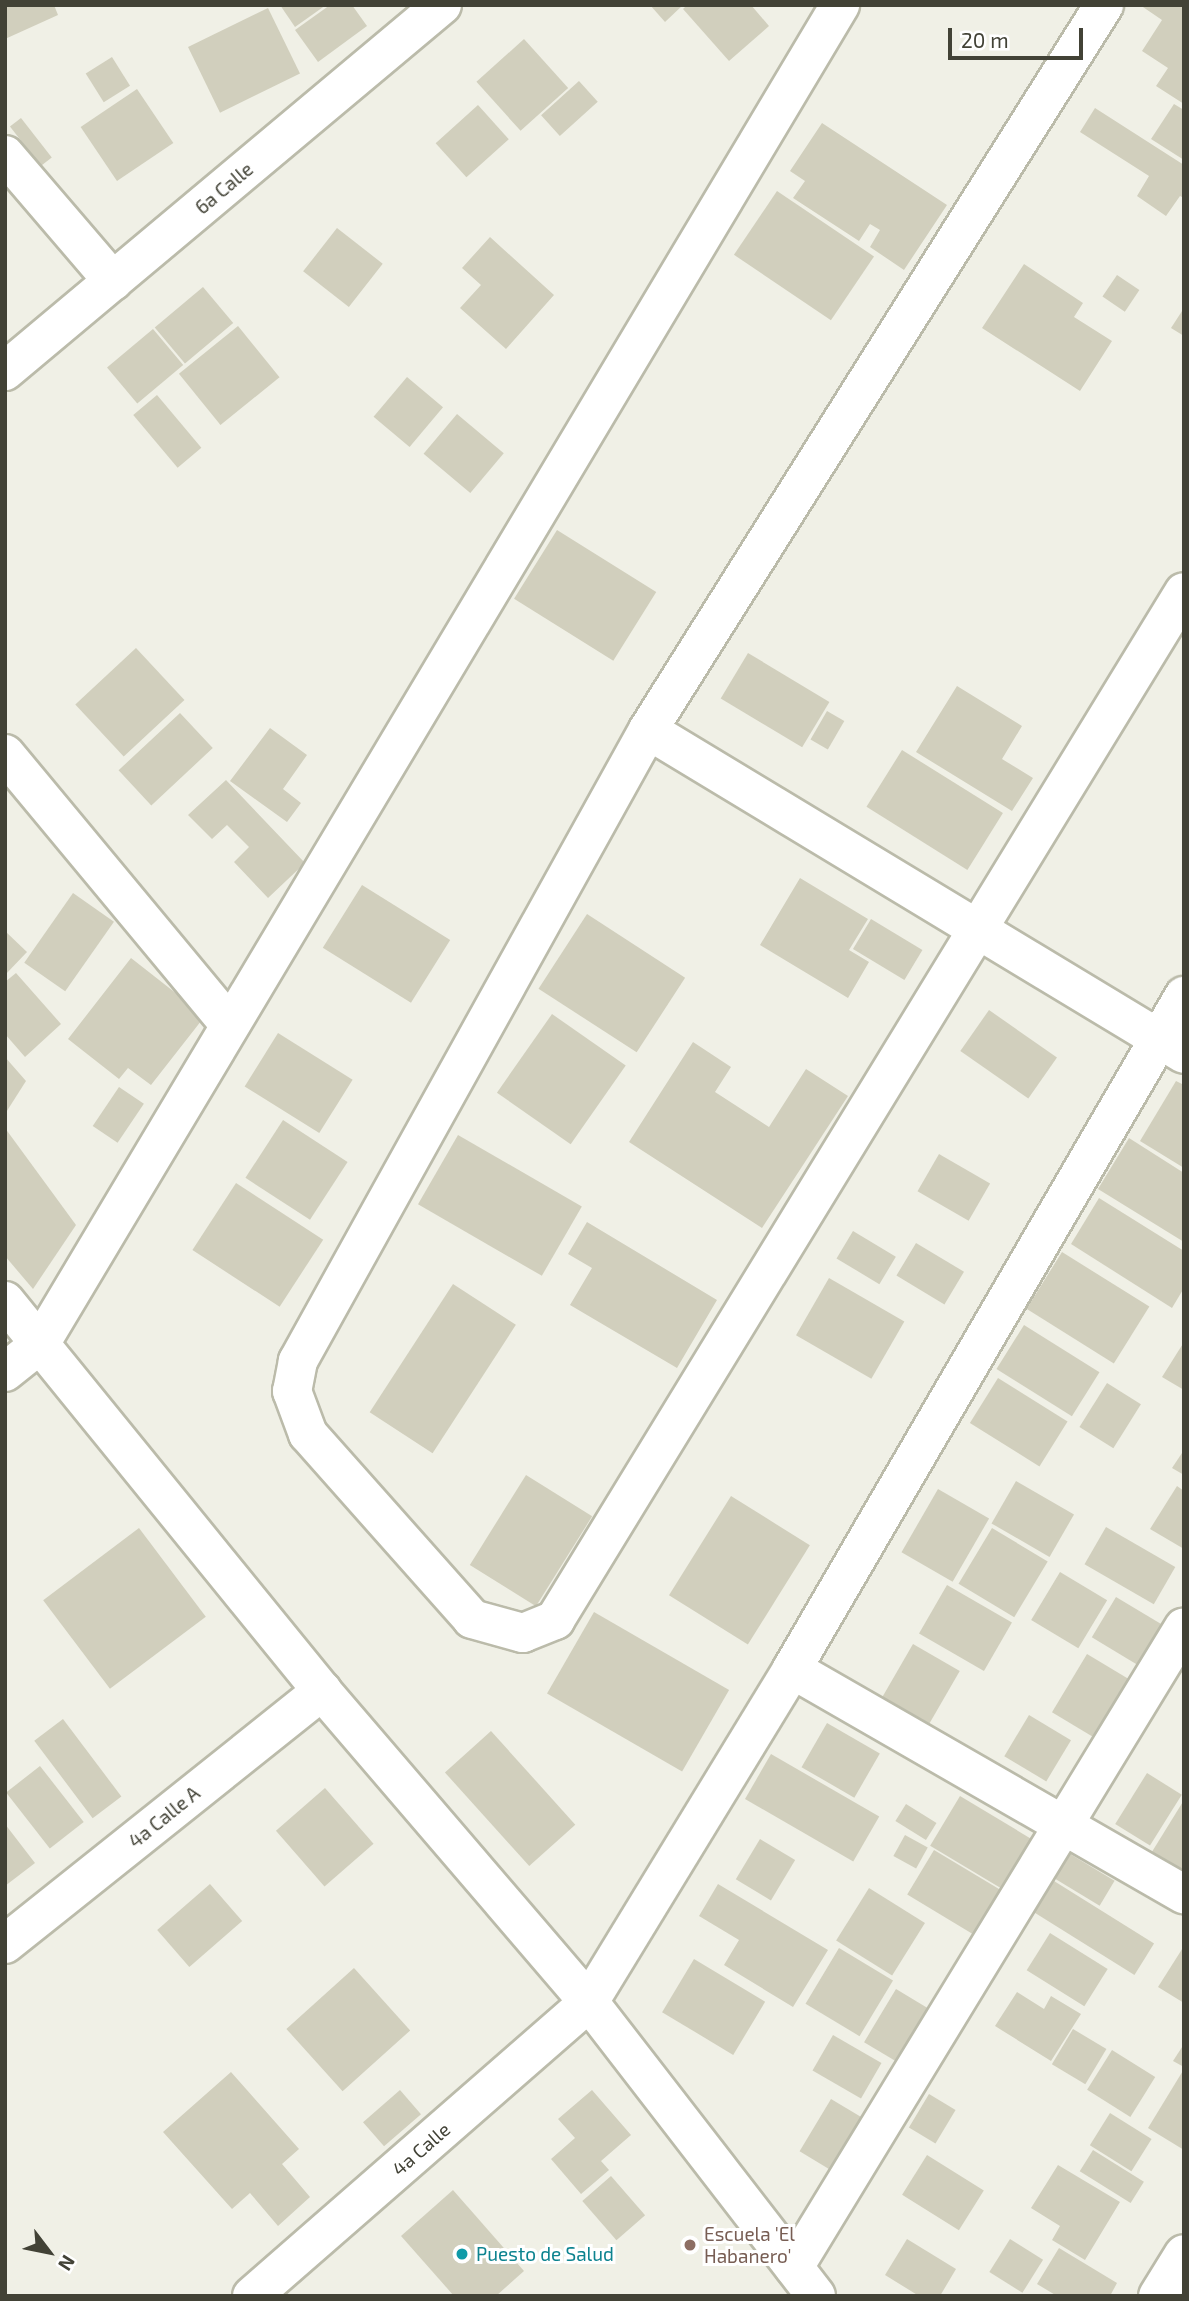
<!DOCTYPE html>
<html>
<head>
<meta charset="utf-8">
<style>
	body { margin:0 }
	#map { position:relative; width:1189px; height:2301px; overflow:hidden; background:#f0f0e6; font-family:"Exo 2",sans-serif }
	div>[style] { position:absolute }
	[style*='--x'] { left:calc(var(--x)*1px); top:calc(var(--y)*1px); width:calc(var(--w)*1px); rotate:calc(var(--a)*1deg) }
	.building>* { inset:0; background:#d1cfbd; transform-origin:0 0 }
	.roads { filter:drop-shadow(2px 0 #bba) drop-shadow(-2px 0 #bba) drop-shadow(0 2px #bba) drop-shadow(0 -2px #bba) }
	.minor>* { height:38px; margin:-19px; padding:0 19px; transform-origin:19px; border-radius:19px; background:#fff }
	.dots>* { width:19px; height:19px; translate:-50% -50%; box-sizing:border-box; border:4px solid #fff; border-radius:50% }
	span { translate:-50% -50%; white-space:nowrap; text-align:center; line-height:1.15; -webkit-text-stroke:6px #fff; paint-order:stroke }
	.street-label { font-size:19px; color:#424236 }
	.education-label { font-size:19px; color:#785e54 }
	.left { translate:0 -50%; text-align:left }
	.culture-label { font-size:19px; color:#0d838f }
	.frame { position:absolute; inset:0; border:7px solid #424236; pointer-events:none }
	.north { position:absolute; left:14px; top:2217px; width:70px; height:70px; -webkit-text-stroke:5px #fff; paint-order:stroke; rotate:122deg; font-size:19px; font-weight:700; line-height:28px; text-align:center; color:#424236 }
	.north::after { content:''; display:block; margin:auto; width:24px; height:32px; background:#424236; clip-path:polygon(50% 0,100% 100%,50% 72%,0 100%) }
	.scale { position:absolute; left:948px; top:28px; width:135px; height:32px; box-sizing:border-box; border:4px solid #424236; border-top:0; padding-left:9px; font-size:21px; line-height:24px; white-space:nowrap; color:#424236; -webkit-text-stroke:5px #fff; paint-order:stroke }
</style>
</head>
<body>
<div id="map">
	<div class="building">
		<div style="clip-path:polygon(5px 5px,54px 5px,58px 15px,5px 39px)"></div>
		<div style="clip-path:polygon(280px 5px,326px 5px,295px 27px)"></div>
		<div style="clip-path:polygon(330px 5px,352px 5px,367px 26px,318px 62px,295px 30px)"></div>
		<div style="clip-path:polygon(650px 5px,683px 5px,665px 22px)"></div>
		<div style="clip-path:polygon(687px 5px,751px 5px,769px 26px,729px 61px,683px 9px)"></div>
		<div style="clip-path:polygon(1140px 5px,1184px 5px,1184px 104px,1156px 86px,1168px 68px,1142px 51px,1162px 20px)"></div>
		<div style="left:268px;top:8px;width:73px;height:89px;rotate:64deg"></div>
		<div style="left:524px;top:39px;width:66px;height:64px;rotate:48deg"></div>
		<div style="left:112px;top:57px;width:34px;height:31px;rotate:58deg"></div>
		<div style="left:579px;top:81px;width:28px;height:51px;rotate:48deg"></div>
		<div style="left:137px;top:89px;width:65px;height:68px;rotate:56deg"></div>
		<div style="clip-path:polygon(1174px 104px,1184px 110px,1184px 160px,1151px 139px)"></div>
		<div style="left:478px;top:105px;width:46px;height:57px;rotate:48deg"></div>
		<div style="clip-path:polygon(1095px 108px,1184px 165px,1184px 198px,1180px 196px,1166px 216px,1137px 196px,1149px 176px,1080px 132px)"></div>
		<div style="left:21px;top:118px;width:50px;height:14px;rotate:52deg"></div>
		<div style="clip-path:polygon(822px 123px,947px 205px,904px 270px,870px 247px,880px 230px,870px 224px,859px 241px,793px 198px,805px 181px,790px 171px)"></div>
		<div style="left:777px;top:191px;width:117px;height:77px;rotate:34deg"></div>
		<div style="left:337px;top:228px;width:58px;height:55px;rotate:38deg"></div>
		<div style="clip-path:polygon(490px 237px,554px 295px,506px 349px,460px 308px,481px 285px,462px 268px)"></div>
		<div style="clip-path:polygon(1024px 264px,1083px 303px,1074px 317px,1112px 341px,1080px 391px,982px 328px)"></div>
		<div style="left:1117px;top:275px;width:27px;height:26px;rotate:34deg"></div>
		<div style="left:203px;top:287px;width:47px;height:63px;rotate:50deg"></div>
		<div style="clip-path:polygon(1184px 308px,1184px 336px,1171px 328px)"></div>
		<div style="left:238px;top:326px;width:66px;height:76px;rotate:51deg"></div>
		<div style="left:153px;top:329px;width:47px;height:60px;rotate:50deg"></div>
		<div style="left:407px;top:377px;width:47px;height:52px;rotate:40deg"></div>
		<div style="left:157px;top:395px;width:69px;height:31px;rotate:50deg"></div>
		<div style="left:457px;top:414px;width:61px;height:52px;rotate:40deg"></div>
		<div style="left:557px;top:530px;width:117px;height:81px;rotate:32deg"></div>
		<div style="left:136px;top:648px;width:71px;height:83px;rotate:47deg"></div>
		<div style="left:748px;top:653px;width:95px;height:53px;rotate:31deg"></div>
		<div style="clip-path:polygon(957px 686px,1022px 726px,1002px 759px,1033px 778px,1012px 811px,916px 752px)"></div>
		<div style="left:827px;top:711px;width:20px;height:33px;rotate:30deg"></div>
		<div style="left:180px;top:713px;width:48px;height:84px;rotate:47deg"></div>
		<div style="clip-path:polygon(270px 728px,307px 755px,283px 789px,301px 803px,287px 822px,230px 781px)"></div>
		<div style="left:902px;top:750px;width:119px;height:67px;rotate:32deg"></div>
		<div style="clip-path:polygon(226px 780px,305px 863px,268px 898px,234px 862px,249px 847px,227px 825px,212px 839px,188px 815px)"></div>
		<div style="clip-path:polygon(800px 878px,868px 919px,849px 950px,869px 962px,848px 998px,760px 945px)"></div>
		<div style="left:362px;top:885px;width:104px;height:74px;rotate:32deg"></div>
		<div style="left:73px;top:893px;width:50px;height:85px;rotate:35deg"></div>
		<div style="left:587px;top:914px;width:117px;height:89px;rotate:33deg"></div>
		<div style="left:871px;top:919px;width:60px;height:35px;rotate:31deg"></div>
		<div style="clip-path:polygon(5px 931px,27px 952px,5px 975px)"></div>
		<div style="clip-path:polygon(131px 958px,205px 1016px,151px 1085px,128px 1068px,119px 1079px,68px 1039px)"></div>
		<div style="clip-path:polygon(16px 973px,61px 1024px,25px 1057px,5px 1034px,5px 982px)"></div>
		<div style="left:989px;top:1010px;width:83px;height:50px;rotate:35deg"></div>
		<div style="left:552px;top:1014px;width:90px;height:96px;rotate:35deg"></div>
		<div style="left:278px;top:1033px;width:88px;height:63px;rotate:32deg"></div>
		<div style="clip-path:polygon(693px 1042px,731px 1067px,715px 1092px,769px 1127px,806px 1069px,848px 1096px,762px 1228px,629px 1142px)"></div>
		<div style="clip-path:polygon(5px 1057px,26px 1081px,5px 1114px)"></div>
		<div style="clip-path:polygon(1176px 1081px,1184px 1085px,1184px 1168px,1140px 1141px)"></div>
		<div style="left:119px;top:1087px;width:30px;height:47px;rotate:34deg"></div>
		<div style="left:283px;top:1120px;width:77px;height:69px;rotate:33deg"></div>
		<div style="clip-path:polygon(5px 1128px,76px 1225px,33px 1289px,5px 1256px)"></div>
		<div style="left:458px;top:1135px;width:143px;height:80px;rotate:30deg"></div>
		<div style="clip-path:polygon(1129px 1138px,1184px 1173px,1184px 1242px,1098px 1189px)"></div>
		<div style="left:939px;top:1154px;width:59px;height:43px;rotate:30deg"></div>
		<div style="left:236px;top:1183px;width:104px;height:80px;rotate:33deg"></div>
		<div style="clip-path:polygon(1099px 1198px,1184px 1251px,1184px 1288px,1172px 1308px,1071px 1244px)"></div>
		<div style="clip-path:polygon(587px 1222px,717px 1300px,677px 1368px,570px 1305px,592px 1268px,568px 1254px)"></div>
		<div style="left:853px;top:1231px;width:50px;height:32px;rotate:31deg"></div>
		<div style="left:916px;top:1243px;width:56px;height:38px;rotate:31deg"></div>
		<div style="left:1062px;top:1252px;width:103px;height:67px;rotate:32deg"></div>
		<div style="left:829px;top:1278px;width:87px;height:66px;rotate:30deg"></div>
		<div style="left:453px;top:1284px;width:75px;height:153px;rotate:33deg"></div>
		<div style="left:1024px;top:1325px;width:89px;height:52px;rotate:32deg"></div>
		<div style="clip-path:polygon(1184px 1342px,1184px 1390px,1162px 1377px)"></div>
		<div style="left:998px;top:1378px;width:82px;height:53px;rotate:32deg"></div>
		<div style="left:1107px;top:1383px;width:40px;height:52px;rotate:32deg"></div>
		<div style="clip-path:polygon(1184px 1450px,1184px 1475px,1172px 1468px)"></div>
		<div style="left:526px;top:1475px;width:78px;height:106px;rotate:32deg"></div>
		<div style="left:1016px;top:1481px;width:67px;height:49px;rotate:30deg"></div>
		<div style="clip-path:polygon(1177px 1486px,1184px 1491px,1184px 1549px,1150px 1529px)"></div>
		<div style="left:938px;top:1489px;width:59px;height:73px;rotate:30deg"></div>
		<div style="left:731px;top:1496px;width:93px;height:117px;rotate:32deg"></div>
		<div style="left:1106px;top:1527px;width:80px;height:43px;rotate:30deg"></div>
		<div style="left:139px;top:1528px;width:111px;height:120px;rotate:53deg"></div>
		<div style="left:992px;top:1528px;width:65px;height:65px;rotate:31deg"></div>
		<div style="left:1060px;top:1572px;width:55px;height:56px;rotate:31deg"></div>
		<div style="left:947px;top:1585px;width:75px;height:56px;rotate:30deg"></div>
		<div style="left:1116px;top:1597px;width:56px;height:47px;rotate:31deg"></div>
		<div style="left:594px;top:1612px;width:156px;height:94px;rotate:30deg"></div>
		<div style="left:913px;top:1644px;width:54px;height:61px;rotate:30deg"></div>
		<div style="left:1087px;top:1654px;width:52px;height:68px;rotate:31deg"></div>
		<div style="left:1029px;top:1715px;width:49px;height:48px;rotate:31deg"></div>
		<div style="left:63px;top:1719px;width:97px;height:36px;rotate:53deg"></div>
		<div style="left:827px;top:1723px;width:61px;height:51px;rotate:30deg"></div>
		<div style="left:491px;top:1731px;width:126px;height:62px;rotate:48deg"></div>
		<div style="left:771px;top:1754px;width:125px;height:52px;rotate:30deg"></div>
		<div style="left:40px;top:1766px;width:71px;height:43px;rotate:52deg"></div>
		<div style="left:1147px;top:1773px;width:41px;height:60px;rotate:32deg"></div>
		<div style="left:325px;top:1788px;width:74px;height:65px;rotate:49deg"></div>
		<div style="left:960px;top:1796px;width:92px;height:58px;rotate:31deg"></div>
		<div style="clip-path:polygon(1184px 1800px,1184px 1876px,1150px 1855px)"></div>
		<div style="left:906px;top:1804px;width:36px;height:20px;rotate:32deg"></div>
		<div style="clip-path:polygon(5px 1824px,35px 1863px,5px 1886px)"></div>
		<div style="left:905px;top:1835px;width:26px;height:24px;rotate:29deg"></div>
		<div style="left:760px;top:1839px;width:41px;height:47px;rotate:31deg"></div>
		<div style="left:934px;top:1850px;width:87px;height:52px;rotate:31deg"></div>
		<div style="left:1070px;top:1854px;width:52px;height:29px;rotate:31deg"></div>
		<div style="left:1054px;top:1881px;width:118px;height:37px;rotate:32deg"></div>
		<div style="left:210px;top:1884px;width:49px;height:70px;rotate:49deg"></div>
		<div style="clip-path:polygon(718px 1884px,828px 1950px,793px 2007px,724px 1965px,739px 1940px,699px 1916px)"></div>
		<div style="left:869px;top:1888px;width:66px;height:62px;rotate:32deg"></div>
		<div style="left:1050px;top:1933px;width:68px;height:44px;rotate:32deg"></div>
		<div style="clip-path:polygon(1184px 1946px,1184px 2003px,1158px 1987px)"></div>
		<div style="left:839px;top:1948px;width:63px;height:65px;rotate:31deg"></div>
		<div style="left:694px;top:1959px;width:83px;height:62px;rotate:31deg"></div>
		<div style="left:354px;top:1968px;width:84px;height:91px;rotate:48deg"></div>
		<div style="left:896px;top:1989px;width:45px;height:62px;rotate:31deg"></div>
		<div style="clip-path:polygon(1017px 1992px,1044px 2009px,1051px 1996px,1081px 2014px,1051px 2061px,995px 2026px)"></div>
		<div style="left:1073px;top:2029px;width:39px;height:41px;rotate:31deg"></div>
		<div style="left:833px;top:2035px;width:56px;height:41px;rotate:30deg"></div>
		<div style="clip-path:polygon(1184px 2044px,1184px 2067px,1173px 2061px)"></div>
		<div style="left:1112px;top:2050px;width:51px;height:47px;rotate:32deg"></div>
		<div style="clip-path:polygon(1184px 2069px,1184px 2150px,1148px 2128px)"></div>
		<div style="clip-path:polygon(231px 2072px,299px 2149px,282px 2164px,310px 2197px,278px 2226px,250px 2193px,232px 2209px,163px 2132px)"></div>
		<div style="left:400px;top:2090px;width:32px;height:49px;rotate:49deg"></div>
		<div style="clip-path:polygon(592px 2090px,631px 2135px,601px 2161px,609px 2170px,581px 2194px,551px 2159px,575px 2138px,558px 2119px)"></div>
		<div style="left:929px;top:2094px;width:31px;height:39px;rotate:31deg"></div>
		<div style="left:831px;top:2099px;width:41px;height:61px;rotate:31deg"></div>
		<div style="left:1110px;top:2113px;width:49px;height:38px;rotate:32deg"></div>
		<div style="left:1093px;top:2150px;width:60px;height:25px;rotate:32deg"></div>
		<div style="left:927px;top:2155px;width:67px;height:47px;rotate:32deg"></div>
		<div style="clip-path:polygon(1058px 2165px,1120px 2202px,1085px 2260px,1052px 2240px,1060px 2226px,1031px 2208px)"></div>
		<div style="left:611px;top:2176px;width:52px;height:38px;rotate:49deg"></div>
		<div style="clip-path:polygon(453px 2190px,524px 2271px,496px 2296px,454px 2296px,401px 2236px)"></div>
		<div style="clip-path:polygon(907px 2239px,956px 2269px,940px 2296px,919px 2296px,885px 2275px)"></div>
		<div style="left:1010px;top:2239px;width:39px;height:39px;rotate:32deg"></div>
		<div style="clip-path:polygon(1059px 2248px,1117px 2283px,1110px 2296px,1057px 2296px,1037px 2284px)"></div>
	</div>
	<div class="roads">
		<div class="minor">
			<div style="--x:1104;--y:5;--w:856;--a:122.17"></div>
			<div style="--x:648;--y:730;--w:722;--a:119.02"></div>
			<div style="--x:298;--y:1361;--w:31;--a:101"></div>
			<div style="--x:292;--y:1391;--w:46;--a:69.6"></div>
			<div style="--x:308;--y:1434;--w:247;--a:48.4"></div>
			<div style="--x:472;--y:1619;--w:53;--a:15.4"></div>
			<div style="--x:523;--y:1633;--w:35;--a:-22"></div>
			<div style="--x:555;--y:1620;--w:1205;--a:-58.54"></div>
			<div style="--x:5;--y:155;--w:166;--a:49.4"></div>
			<div style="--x:5;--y:371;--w:570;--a:-39.95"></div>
			<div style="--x:648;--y:730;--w:626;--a:31.15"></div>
			<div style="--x:5;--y:754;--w:349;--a:50.3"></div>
			<div style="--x:5;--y:1301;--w:503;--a:50.9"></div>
			<div style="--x:322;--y:1691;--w:410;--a:49.4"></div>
			<div style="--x:589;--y:2002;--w:371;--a:52.3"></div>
			<div style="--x:5;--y:1372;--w:45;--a:-38.7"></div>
			<div style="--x:40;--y:1344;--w:1560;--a:-59.14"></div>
			<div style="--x:792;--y:1669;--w:452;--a:29.9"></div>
			<div style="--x:5;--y:1944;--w:406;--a:-38.6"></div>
			<div style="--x:794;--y:2267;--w:749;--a:-58.64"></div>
			<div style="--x:252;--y:2296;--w:447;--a:-41.1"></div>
			<div style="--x:589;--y:2002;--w:390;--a:-58.6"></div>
			<div style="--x:792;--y:1669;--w:779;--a:-59.78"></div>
			<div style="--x:1158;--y:2296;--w:49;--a:-58.2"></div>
		</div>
	</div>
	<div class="dots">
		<div style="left:690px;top:2245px;background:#8d6e63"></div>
		<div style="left:462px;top:2254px;background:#0f9aa8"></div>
	</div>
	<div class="street-label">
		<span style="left:224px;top:188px;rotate:-40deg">6a Calle</span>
		<span style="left:164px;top:1817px;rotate:-39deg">4a Calle A</span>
		<span style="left:421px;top:2149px;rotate:-41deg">4a Calle</span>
	</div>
	<div class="education-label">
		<span class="left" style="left:704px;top:2245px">Escuela 'El<br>Habanero'</span>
	</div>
	<div class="culture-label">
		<span class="left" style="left:476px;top:2254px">Puesto de Salud</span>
	</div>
	<div class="frame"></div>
	<div class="north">N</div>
	<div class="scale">20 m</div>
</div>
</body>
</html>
